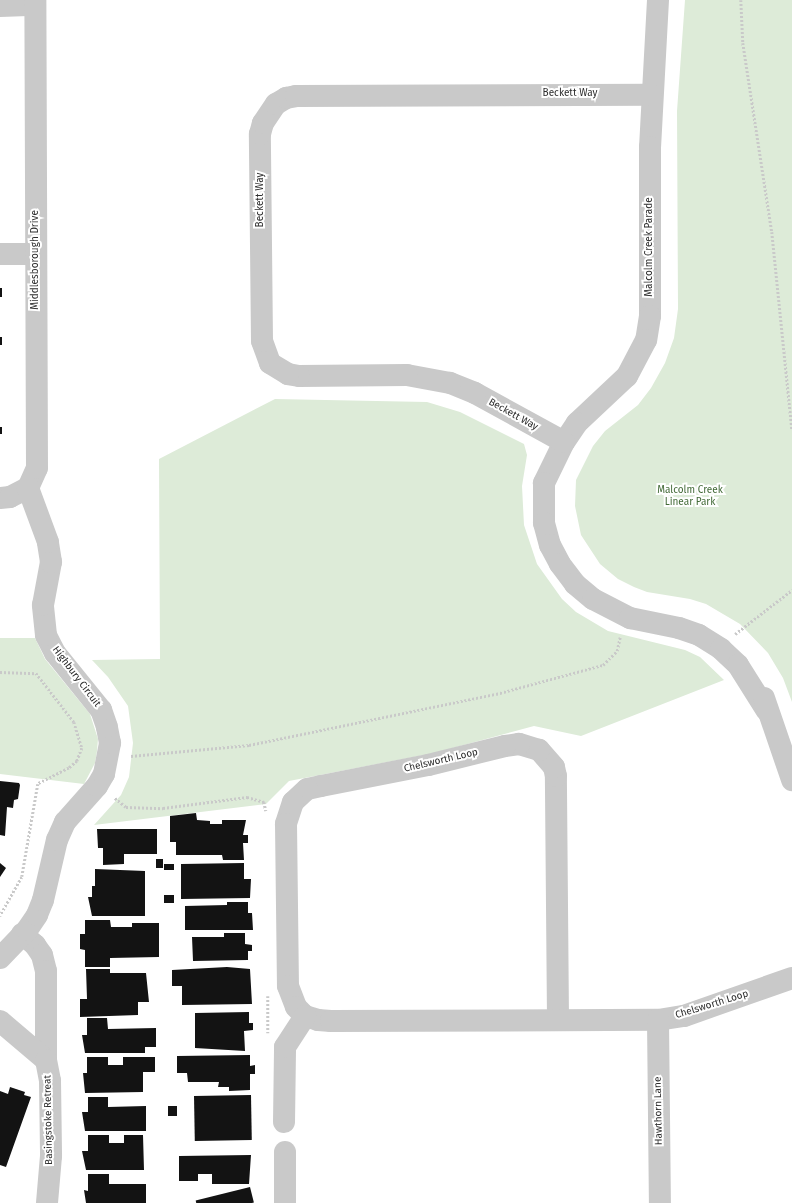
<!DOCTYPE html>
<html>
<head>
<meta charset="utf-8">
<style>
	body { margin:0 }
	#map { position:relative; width:792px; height:1203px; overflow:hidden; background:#fff; font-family:"Fira Sans",sans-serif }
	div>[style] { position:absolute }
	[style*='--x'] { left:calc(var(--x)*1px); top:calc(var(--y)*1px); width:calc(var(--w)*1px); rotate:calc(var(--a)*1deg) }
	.green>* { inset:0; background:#ddebd8 }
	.building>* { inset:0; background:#131313; transform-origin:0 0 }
	.path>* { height:2.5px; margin-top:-1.25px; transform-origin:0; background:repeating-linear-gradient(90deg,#c9c9c9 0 2px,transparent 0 4px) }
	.minor>* { height:22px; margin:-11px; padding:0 11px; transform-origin:11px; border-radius:11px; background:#c9c9c9 }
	span { translate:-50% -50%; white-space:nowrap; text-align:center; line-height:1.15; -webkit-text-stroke:4px #fff; paint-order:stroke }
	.street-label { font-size:10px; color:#2c2c2c }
	.park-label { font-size:10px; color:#426a37 }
</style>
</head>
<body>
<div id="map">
	<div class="green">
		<div style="clip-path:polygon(685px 0,792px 0,792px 702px,783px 678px,768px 653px,740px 624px,706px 604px,690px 599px,647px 592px,634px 587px,618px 579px,600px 564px,581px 535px,575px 506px,576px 480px,593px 446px,605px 431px,638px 405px,651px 388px,665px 363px,674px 338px,678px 309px,677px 111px)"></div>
		<div style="clip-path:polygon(275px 399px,427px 402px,460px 412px,524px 444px,527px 455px,522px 486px,524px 525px,537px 564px,562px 599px,576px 612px,608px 631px,685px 650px,700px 657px,724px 680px,581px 736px,534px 726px,434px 753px,289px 781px,266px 804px,94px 825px,121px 795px,129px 777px,133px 743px,128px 706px,108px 677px,92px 660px,160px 659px,159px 459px)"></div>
		<div style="clip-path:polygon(0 638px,35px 638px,45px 659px,90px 714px,98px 739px,97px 751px,95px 763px,84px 784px,0 774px)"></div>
	</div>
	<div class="building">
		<div style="left:0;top:288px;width:2px;height:9px"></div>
		<div style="left:0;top:337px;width:2px;height:8px"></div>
		<div style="left:0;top:427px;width:2px;height:7px"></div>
		<div style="clip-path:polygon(0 781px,19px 783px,20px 785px,18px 799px,14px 800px,13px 808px,7px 807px,5px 836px,0 835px)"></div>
		<div style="clip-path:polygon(196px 813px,197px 820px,210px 821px,210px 824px,222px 824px,222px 820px,246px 820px,243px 835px,248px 835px,248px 843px,243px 843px,244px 860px,223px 860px,222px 855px,176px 855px,176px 842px,170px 842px,170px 816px)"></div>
		<div style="clip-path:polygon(97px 829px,157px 829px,157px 854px,124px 854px,124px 864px,103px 865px,103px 848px,98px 848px)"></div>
		<div style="left:156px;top:859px;width:7px;height:9px"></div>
		<div style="clip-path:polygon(0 863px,6px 868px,0 877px)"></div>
		<div style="clip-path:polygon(244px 863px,244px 879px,251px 879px,250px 898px,181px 899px,181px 864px)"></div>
		<div style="left:164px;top:864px;width:10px;height:6px"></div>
		<div style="clip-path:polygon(95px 869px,145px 871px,145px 916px,92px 916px,88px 897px,92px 897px,92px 886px,95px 886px)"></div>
		<div style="left:164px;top:895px;width:10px;height:8px"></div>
		<div style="clip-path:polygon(227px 902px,248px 902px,248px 913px,252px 913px,253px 930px,185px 930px,185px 906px,227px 905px)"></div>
		<div style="clip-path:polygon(85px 920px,110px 920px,111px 927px,132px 927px,132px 923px,159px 923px,159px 957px,110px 958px,110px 967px,85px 967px,85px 950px,80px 949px,80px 934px,85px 934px)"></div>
		<div style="clip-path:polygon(224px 933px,245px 933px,245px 944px,252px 945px,252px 951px,248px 951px,248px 960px,193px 961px,192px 937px,224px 937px)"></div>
		<div style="clip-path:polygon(227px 967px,250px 969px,252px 1004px,182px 1005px,182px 986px,172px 986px,172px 970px)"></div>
		<div style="clip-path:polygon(86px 969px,110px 969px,110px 973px,146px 973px,149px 1002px,138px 1002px,138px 1015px,80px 1017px,80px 999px,87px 999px)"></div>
		<div style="clip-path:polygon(249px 1012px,249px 1023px,253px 1023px,253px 1030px,244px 1031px,245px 1051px,195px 1048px,195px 1013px)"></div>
		<div style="clip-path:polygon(87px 1018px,107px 1018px,108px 1029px,156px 1028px,156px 1047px,145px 1047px,145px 1053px,85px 1053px,82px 1035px,87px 1035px)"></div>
		<div style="clip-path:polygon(250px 1055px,250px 1066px,255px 1065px,255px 1074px,250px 1074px,250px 1090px,229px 1091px,229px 1087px,218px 1087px,219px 1082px,188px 1082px,187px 1073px,177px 1073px,177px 1056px)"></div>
		<div style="clip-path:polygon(87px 1057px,108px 1057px,108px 1065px,123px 1065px,123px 1057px,155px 1057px,155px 1072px,143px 1072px,143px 1092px,85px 1093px,83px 1073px,87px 1073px)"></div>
		<div style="clip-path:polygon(10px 1087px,25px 1092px,24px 1095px,31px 1097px,6px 1167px,0 1165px,0 1091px,8px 1094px)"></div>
		<div style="left:251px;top:1095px;width:45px;height:57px;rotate:89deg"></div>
		<div style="clip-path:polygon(88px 1097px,108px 1097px,108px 1107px,146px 1106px,146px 1131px,85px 1131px,82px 1112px,88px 1112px)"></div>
		<div style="left:177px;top:1106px;width:10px;height:9px;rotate:90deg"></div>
		<div style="clip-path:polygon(88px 1135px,109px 1135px,109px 1143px,124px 1143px,124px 1135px,143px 1135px,144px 1170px,86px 1170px,82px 1151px,88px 1151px)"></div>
		<div style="clip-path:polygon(251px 1155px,249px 1184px,212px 1184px,212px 1174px,198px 1174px,198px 1181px,179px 1181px,179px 1156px)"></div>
		<div style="clip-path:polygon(88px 1174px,109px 1174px,109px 1184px,146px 1184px,146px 1203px,86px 1203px,84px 1190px,88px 1191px)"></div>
		<div style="left:250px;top:1187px;width:16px;height:56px;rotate:76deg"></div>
	</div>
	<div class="path">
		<div style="--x:741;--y:0;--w:43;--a:87.3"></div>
		<div style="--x:743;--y:43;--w:191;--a:81.3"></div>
		<div style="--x:772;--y:232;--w:198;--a:84.2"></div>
		<div style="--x:735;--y:634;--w:72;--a:-37.7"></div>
		<div style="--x:0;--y:672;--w:36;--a:2"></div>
		<div style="--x:36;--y:673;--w:62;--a:52.2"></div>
		<div style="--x:74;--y:722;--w:27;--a:73"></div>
		<div style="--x:82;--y:748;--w:14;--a:111"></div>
		<div style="--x:77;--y:761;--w:11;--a:139"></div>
		<div style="--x:69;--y:768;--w:35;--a:153"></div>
		<div style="--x:38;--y:784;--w:94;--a:99.8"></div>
		<div style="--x:22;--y:877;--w:45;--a:119.4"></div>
		<div style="--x:131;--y:756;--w:119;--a:-5.3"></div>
		<div style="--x:249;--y:745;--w:252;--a:-11.7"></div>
		<div style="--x:496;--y:694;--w:111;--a:-15.2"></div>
		<div style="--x:603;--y:665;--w:20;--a:-45"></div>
		<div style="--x:617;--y:651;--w:14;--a:-78"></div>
		<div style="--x:115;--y:798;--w:14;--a:39"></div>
		<div style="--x:126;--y:807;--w:37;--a:2"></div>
		<div style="--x:163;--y:808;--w:85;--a:-7.5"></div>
		<div style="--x:247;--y:797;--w:18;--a:16"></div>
		<div style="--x:264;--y:802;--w:9;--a:77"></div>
		<div style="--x:268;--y:996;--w:37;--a:90"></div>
	</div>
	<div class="minor">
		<div style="--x:658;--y:0;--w:147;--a:93.1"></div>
		<div style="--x:650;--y:147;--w:169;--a:90"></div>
		<div style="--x:650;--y:316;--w:24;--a:99"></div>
		<div style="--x:646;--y:340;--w:41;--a:117.8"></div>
		<div style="--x:627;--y:376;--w:69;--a:136.8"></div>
		<div style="--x:577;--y:423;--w:23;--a:124"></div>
		<div style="--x:564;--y:442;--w:46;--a:116"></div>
		<div style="--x:544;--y:483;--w:40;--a:90"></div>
		<div style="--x:544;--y:523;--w:23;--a:75"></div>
		<div style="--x:550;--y:545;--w:21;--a:62"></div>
		<div style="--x:560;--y:564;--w:25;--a:53"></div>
		<div style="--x:575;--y:584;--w:23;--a:40"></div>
		<div style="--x:593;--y:599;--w:42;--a:27.2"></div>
		<div style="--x:630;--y:618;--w:50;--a:11.5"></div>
		<div style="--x:679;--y:628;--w:21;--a:19"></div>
		<div style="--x:699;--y:635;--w:26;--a:32"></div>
		<div style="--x:721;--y:649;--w:23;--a:43"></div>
		<div style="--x:738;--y:665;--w:54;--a:57.8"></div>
		<div style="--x:0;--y:6;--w:35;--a:-2"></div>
		<div style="--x:0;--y:254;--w:36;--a:0"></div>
		<div style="--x:564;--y:442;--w:102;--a:-151.2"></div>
		<div style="--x:475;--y:393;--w:27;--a:-158"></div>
		<div style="--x:450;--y:383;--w:44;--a:-169.5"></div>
		<div style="--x:407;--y:375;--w:108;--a:179.5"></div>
		<div style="--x:299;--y:376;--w:11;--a:-170"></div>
		<div style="--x:288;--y:374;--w:21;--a:-149"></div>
		<div style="--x:270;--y:363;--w:23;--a:-110"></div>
		<div style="--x:262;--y:341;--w:207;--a:-90.6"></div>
		<div style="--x:260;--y:134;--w:11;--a:-75"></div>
		<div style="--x:263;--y:123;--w:23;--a:-56"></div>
		<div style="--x:276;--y:104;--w:12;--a:-31"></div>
		<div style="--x:286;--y:98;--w:10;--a:-11"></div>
		<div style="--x:296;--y:96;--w:355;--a:-0.2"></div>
		<div style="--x:0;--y:498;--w:10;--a:-6"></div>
		<div style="--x:10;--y:497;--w:20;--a:-27"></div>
		<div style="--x:28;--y:488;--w:22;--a:-66"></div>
		<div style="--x:37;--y:468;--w:468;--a:-90.2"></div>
		<div style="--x:764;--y:698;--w:87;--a:71.1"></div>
		<div style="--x:22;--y:934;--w:17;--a:40"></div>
		<div style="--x:35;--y:945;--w:12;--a:55"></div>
		<div style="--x:42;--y:955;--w:16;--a:76"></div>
		<div style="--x:46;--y:971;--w:89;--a:90"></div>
		<div style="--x:0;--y:958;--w:39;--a:-46"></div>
		<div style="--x:27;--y:930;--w:18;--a:-56"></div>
		<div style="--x:37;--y:915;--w:16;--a:-68"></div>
		<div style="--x:43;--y:900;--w:62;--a:-76.9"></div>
		<div style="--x:57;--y:840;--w:20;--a:-66"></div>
		<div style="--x:65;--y:822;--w:48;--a:-48.4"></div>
		<div style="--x:97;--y:786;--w:14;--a:-60"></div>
		<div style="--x:104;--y:774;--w:32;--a:-79"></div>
		<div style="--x:110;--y:743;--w:16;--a:-101"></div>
		<div style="--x:107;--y:727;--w:18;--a:-109"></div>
		<div style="--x:101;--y:710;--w:73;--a:-128.9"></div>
		<div style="--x:55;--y:653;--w:20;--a:-117"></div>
		<div style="--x:46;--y:635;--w:30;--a:-96"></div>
		<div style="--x:43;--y:605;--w:44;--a:-79.5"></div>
		<div style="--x:51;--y:562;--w:20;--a:-99"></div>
		<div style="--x:48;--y:542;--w:58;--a:-110.3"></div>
		<div style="--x:558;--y:1020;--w:244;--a:-90.5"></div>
		<div style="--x:556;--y:776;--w:9;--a:-103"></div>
		<div style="--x:554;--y:767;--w:23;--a:-131"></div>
		<div style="--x:539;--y:750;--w:21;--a:-163"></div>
		<div style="--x:519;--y:744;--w:14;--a:172"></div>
		<div style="--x:505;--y:746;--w:79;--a:166.1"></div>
		<div style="--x:428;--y:765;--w:109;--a:168.9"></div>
		<div style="--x:321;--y:786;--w:14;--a:168"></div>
		<div style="--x:307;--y:789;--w:19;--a:137"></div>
		<div style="--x:293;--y:802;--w:23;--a:108"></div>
		<div style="--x:286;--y:824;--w:162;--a:89.3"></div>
		<div style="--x:288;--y:986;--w:22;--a:69"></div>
		<div style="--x:296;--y:1007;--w:13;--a:45"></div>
		<div style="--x:305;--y:1016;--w:14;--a:17"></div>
		<div style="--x:318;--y:1020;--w:13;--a:4"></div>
		<div style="--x:331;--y:1021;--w:327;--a:-0.2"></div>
		<div style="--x:658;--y:1020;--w:26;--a:-9"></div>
		<div style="--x:684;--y:1016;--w:114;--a:-19.4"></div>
		<div style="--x:658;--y:1020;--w:183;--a:89.4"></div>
		<div style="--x:0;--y:1021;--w:60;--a:40.3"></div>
		<div style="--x:46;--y:1060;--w:21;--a:79"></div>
		<div style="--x:50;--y:1081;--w:75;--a:89.2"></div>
		<div style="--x:51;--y:1156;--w:47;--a:94.9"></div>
		<div style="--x:284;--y:1122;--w:75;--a:-89.2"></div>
		<div style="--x:285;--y:1047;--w:37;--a:-57"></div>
		<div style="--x:285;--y:1203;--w:51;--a:-90"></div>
	</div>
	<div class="street-label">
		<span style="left:570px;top:94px">Beckett Way</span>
		<span style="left:261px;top:200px;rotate:-90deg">Beckett Way</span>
		<span style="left:650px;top:247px;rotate:-90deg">Malcolm Creek Parade</span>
		<span style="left:36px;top:260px;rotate:-90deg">Middlesborough Drive</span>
		<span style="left:513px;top:415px;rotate:29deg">Beckett Way</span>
		<span style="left:76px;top:677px;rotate:53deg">Highbury Circuit</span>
		<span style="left:441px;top:761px;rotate:-13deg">Chelsworth Loop</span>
		<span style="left:712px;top:1005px;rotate:-17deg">Chelsworth Loop</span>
		<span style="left:659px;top:1111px;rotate:-91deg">Hawthorn Lane</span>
		<span style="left:49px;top:1120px;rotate:-91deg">Basingstoke Retreat</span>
	</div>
	<div class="park-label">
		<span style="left:690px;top:496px">Malcolm Creek<br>Linear Park</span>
	</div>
</div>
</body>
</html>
